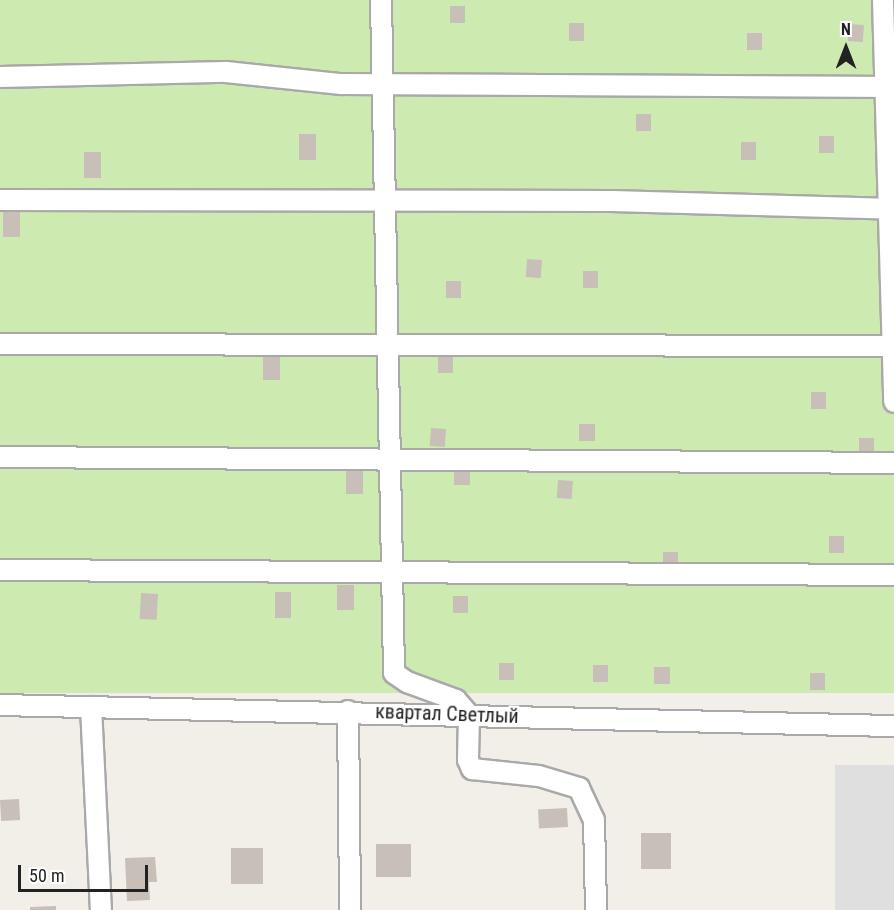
<!DOCTYPE html>
<html>
<head>
<meta charset="utf-8">
<style>
	body { margin:0 }
	#map { position:relative; width:894px; height:910px; overflow:hidden; background:#f2efe9; font-family:"Roboto Condensed",sans-serif }
	div>[style] { position:absolute }
	[style*='--x'] { left:calc(var(--x)*1px); top:calc(var(--y)*1px); width:calc(var(--w)*1px); rotate:calc(var(--a)*1deg) }
	.residential>* { inset:0; background:#e0dfdf; transform-origin:0 0 }
	.grass>* { inset:0; background:#cdebb0; transform-origin:0 0 }
	.building>* { inset:0; background:#c7bfb8; transform-origin:0 0 }
	.roads { filter:drop-shadow(2px 0 #a9a9a9) drop-shadow(-2px 0 #a9a9a9) drop-shadow(0 2px #a9a9a9) drop-shadow(0 -2px #a9a9a9) }
	.minor>* { height:20px; margin:-10px; padding:0 10px; transform-origin:10px; border-radius:10px; background:#fff }
	span { translate:-50% -50%; white-space:nowrap; text-align:center; line-height:1.15; -webkit-text-stroke:4.5px #fff; paint-order:stroke }
	.street-label { font-size:20px; color:#222 }
	.north { position:absolute; left:816px; top:18px; width:60px; height:60px; -webkit-text-stroke:4px #fff; paint-order:stroke; rotate:0deg; font-size:16px; font-weight:700; line-height:24px; text-align:center; color:#222 }
	.north::after { content:''; display:block; margin:auto; width:21px; height:27px; background:#222; clip-path:polygon(50% 0,100% 100%,50% 72%,0 100%) }
	.scale { position:absolute; left:18px; top:865px; width:130px; height:27px; box-sizing:border-box; border:3px solid #222; border-top:0; padding-left:8px; font-size:18px; line-height:21px; white-space:nowrap; color:#222; -webkit-text-stroke:4px #fff; paint-order:stroke }
</style>
</head>
<body>
<div id="map">
	<div class="residential">
		<div style="left:835px;top:765px;width:59px;height:145px"></div>
	</div>
	<div class="grass">
		<div style="left:0;top:0;width:894px;height:693px"></div>
	</div>
	<div class="building">
		<div style="left:450px;top:6px;width:15px;height:17px"></div>
		<div style="left:569px;top:23px;width:15px;height:18px"></div>
		<div style="left:849px;top:24px;width:15px;height:17px;rotate:4deg"></div>
		<div style="left:747px;top:33px;width:15px;height:17px"></div>
		<div style="left:636px;top:114px;width:15px;height:17px"></div>
		<div style="left:299px;top:134px;width:17px;height:26px"></div>
		<div style="left:819px;top:136px;width:15px;height:17px"></div>
		<div style="left:741px;top:142px;width:15px;height:18px"></div>
		<div style="left:84px;top:152px;width:17px;height:26px"></div>
		<div style="left:3px;top:211px;width:17px;height:26px"></div>
		<div style="left:527px;top:259px;width:15px;height:18px;rotate:4deg"></div>
		<div style="left:583px;top:271px;width:15px;height:17px"></div>
		<div style="left:446px;top:281px;width:15px;height:17px"></div>
		<div style="left:263px;top:355px;width:17px;height:25px"></div>
		<div style="left:438px;top:356px;width:15px;height:17px"></div>
		<div style="left:811px;top:392px;width:15px;height:17px"></div>
		<div style="left:579px;top:424px;width:16px;height:17px"></div>
		<div style="left:431px;top:428px;width:15px;height:18px;rotate:4deg"></div>
		<div style="left:859px;top:438px;width:15px;height:17px"></div>
		<div style="left:346px;top:468px;width:17px;height:26px"></div>
		<div style="left:454px;top:468px;width:16px;height:17px"></div>
		<div style="left:558px;top:480px;width:15px;height:18px;rotate:4deg"></div>
		<div style="left:829px;top:536px;width:15px;height:17px"></div>
		<div style="left:663px;top:552px;width:15px;height:17px"></div>
		<div style="left:337px;top:585px;width:17px;height:25px"></div>
		<div style="left:275px;top:592px;width:16px;height:26px"></div>
		<div style="left:141px;top:593px;width:17px;height:26px;rotate:3deg"></div>
		<div style="left:453px;top:596px;width:15px;height:17px"></div>
		<div style="left:499px;top:663px;width:15px;height:17px"></div>
		<div style="left:593px;top:665px;width:15px;height:17px"></div>
		<div style="left:654px;top:667px;width:16px;height:17px"></div>
		<div style="left:810px;top:673px;width:15px;height:17px"></div>
		<div style="left:19px;top:799px;width:21px;height:19px;rotate:87deg"></div>
		<div style="left:567px;top:808px;width:19px;height:29px;rotate:87deg"></div>
		<div style="left:641px;top:833px;width:30px;height:36px"></div>
		<div style="left:411px;top:844px;width:33px;height:35px;rotate:90deg"></div>
		<div style="left:231px;top:848px;width:32px;height:36px"></div>
		<div style="clip-path:polygon(155px 857px,157px 882px,149px 882px,150px 900px,127px 901px,125px 858px)"></div>
		<div style="clip-path:polygon(56px 906px,56px 910px,30px 910px,30px 907px)"></div>
	</div>
	<div class="roads">
		<div class="minor">
			<div style="--x:381;--y:0;--w:673;--a:88.89"></div>
			<div style="--x:394;--y:673;--w:16;--a:35"></div>
			<div style="--x:407;--y:682;--w:52;--a:20.2"></div>
			<div style="--x:456;--y:700;--w:20;--a:49"></div>
			<div style="--x:469;--y:715;--w:45;--a:91.3"></div>
			<div style="--x:468;--y:760;--w:10;--a:66"></div>
			<div style="--x:472;--y:769;--w:67;--a:6"></div>
			<div style="--x:539;--y:776;--w:42;--a:16.7"></div>
			<div style="--x:579;--y:788;--w:35;--a:65"></div>
			<div style="--x:594;--y:820;--w:90;--a:88.7"></div>
			<div style="--x:883;--y:0;--w:402;--a:88.4"></div>
			<div style="--x:0;--y:77;--w:226;--a:-1.3"></div>
			<div style="--x:226;--y:72;--w:116;--a:6"></div>
			<div style="--x:341;--y:84;--w:553;--a:0.31"></div>
			<div style="--x:0;--y:200;--w:612;--a:0.09"></div>
			<div style="--x:612;--y:201;--w:282;--a:1.6"></div>
			<div style="--x:0;--y:344;--w:894;--a:0.13"></div>
			<div style="--x:0;--y:457;--w:894;--a:0.38"></div>
			<div style="--x:0;--y:570;--w:894;--a:0.32"></div>
			<div style="--x:0;--y:705;--w:894;--a:1.35"></div>
			<div style="--x:91;--y:707;--w:203;--a:87.2"></div>
			<div style="--x:348;--y:711;--w:199;--a:89.4"></div>
		</div>
	</div>
	<div class="street-label">
		<span style="left:447px;top:714px;rotate:2deg">квартал Светлый</span>
	</div>
	<div class="north">N</div>
	<div class="scale">50 m</div>
</div>
</body>
</html>
